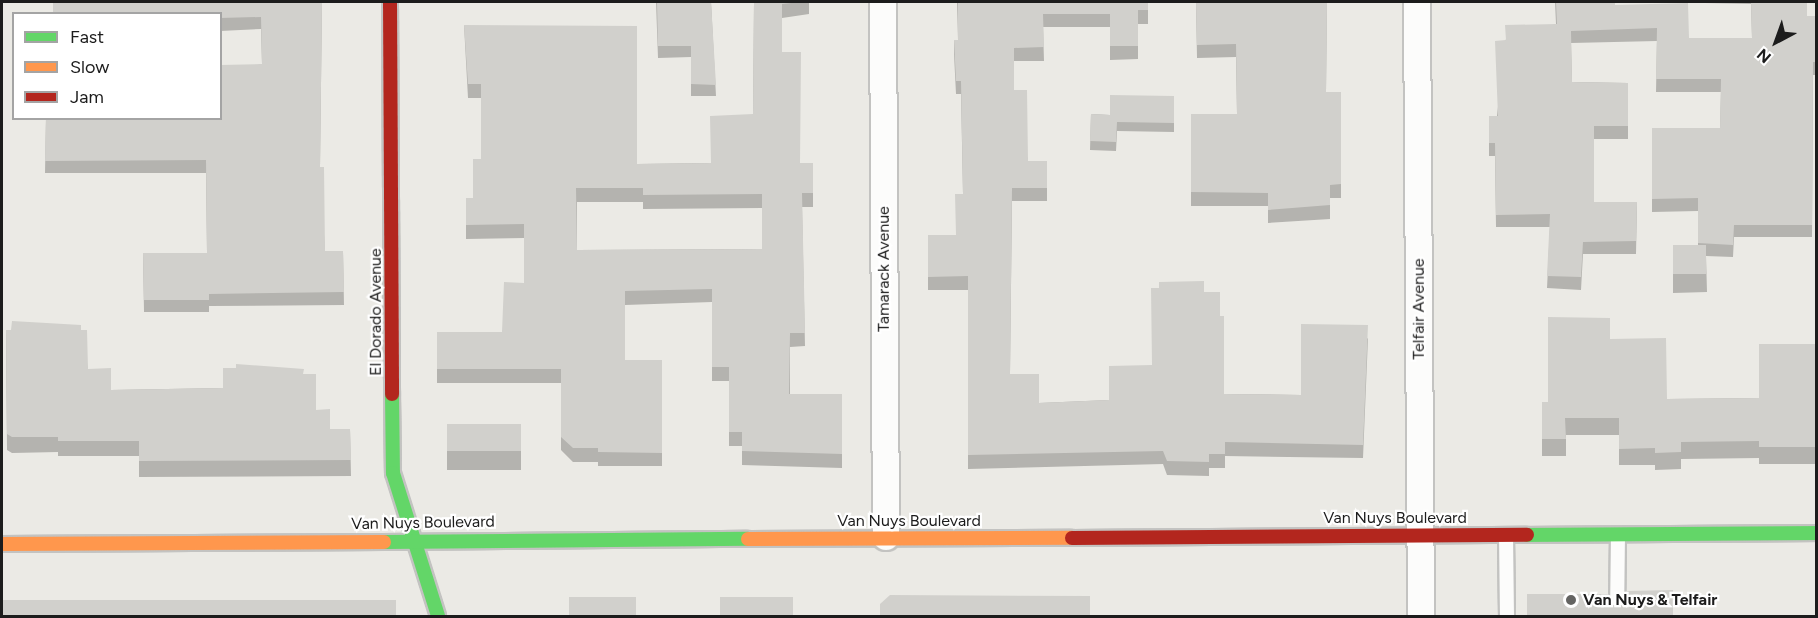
<!DOCTYPE html>
<html>
<head>
<meta charset="utf-8">
<style>
	body { margin:0 }
	#map { position:relative; width:1818px; height:618px; overflow:hidden; background:#ebeae5; font-family:Figtree,sans-serif }
	div>[style] { position:absolute }
	[style*='--x'] { left:calc(var(--x)*1px); top:calc(var(--y)*1px); width:calc(var(--w)*1px); rotate:calc(var(--a)*1deg) }
	.roads { filter:drop-shadow(2px 0 #c3c3c1) drop-shadow(-2px 0 #c3c3c1) drop-shadow(0 2px #c3c3c1) drop-shadow(0 -2px #c3c3c1) }
	.lane>* { height:14px; margin:-7px; padding:0 7px; transform-origin:7px; border-radius:7px; background:#fcfcfb }
	.street>* { height:26px; margin:-13px; padding:0 13px; transform-origin:13px; border-radius:13px; background:#fcfcfb }
	.fast>* { height:14px; margin:-7px; padding:0 7px; transform-origin:7px; border-radius:7px; background:#63d668 }
	.slow>* { height:14px; margin:-7px; padding:0 7px; transform-origin:7px; border-radius:7px; background:#ff974d }
	.jam>* { height:14px; margin:-7px; padding:0 7px; transform-origin:7px; border-radius:7px; background:#b3261e }
	.wall>* { inset:0; background:#b4b3af; transform-origin:0 0 }
	.building>* { inset:0; background:#d1d0cc; transform-origin:0 0 }
	.dots>* { width:16px; height:16px; translate:-50% -50%; box-sizing:border-box; border:3px solid #fff; border-radius:50% }
	span { translate:-50% -50%; white-space:nowrap; text-align:center; line-height:1.15; -webkit-text-stroke:4.5px #fff; paint-order:stroke }
	.street-label { font-size:16px; color:#1c1c1c }
	.poi-label { font-size:16px; color:#1c1c1c; font-weight:700 }
	.left { translate:0 -50%; text-align:left }
	.frame { position:absolute; inset:0; border:3px solid #1c1c1c; pointer-events:none }
	.legend { position:absolute; left:12px; top:12px; width:210px; height:108px; box-sizing:border-box; background:#fff; border:2px solid #a4a4a4; margin:0; padding:8px 10px; list-style:none; font-size:18px; color:#1c1c1c }
	.legend li { display:flex; align-items:center; gap:12px; height:30px }
	.legend b { width:30px; border:2px solid #a4a4a4 }
	.north { position:absolute; left:1746px; top:12px; width:60px; height:60px; -webkit-text-stroke:4px #fff; paint-order:stroke; rotate:221deg; font-size:16px; font-weight:700; line-height:24px; text-align:center; color:#1c1c1c }
	.north::after { content:''; display:block; margin:auto; width:21px; height:27px; background:#1c1c1c; clip-path:polygon(50% 0,100% 100%,50% 72%,0 100%) }
</style>
</head>
<body>
<div id="map">
	<div class="roads">
		<div class="lane">
			<div style="--x:1506;--y:535;--w:81;--a:89.3"></div>
			<div style="--x:1617;--y:616;--w:81;--a:-89.3"></div>
		</div>
		<div class="street">
			<div style="--x:883;--y:2;--w:535;--a:89.68"></div>
			<div style="--x:1417;--y:2;--w:614;--a:89.63"></div>
		</div>
		<div class="fast">
			<div style="--x:392;--y:394;--w:79;--a:89.3"></div>
			<div style="--x:393;--y:473;--w:150;--a:72.5"></div>
			<div style="--x:1527;--y:535;--w:289;--a:-0.4"></div>
			<div style="--x:384;--y:542;--w:364;--a:-0.5"></div>
		</div>
		<div class="slow">
			<div style="--x:748;--y:539;--w:324;--a:-0.2"></div>
			<div style="--x:2;--y:544;--w:382;--a:-0.3"></div>
		</div>
		<div class="jam">
			<div style="--x:390;--y:2;--w:392;--a:89.7"></div>
			<div style="--x:1072;--y:538;--w:455;--a:-0.4"></div>
		</div>
	</div>
	<div class="wall">
		<div style="clip-path:polygon(322px 2px,320px 167px,325px 251px,343px 251px,344px 305px,209px 306px,209px 312px,144px 312px,143px 253px,207px 253px,206px 173px,45px 173px,46px 118px,262px 64px,261px 29px,220px 31px,220px 14px)"></div>
		<div style="clip-path:polygon(656px 2px,711px 2px,716px 96px,691px 96px,691px 57px,658px 58px)"></div>
		<div style="clip-path:polygon(evenodd,754px 2px,809px 2px,809px 14px,782px 18px,782px 52px,800px 163px,813px 163px,813px 207px,802px 207px,805px 346px,790px 347px,790px 394px,842px 394px,842px 468px,742px 465px,742px 446px,729px 446px,729px 381px,712px 381px,712px 302px,625px 305px,625px 360px,662px 360px,662px 466px,598px 466px,598px 462px,573px 462px,561px 450px,561px 383px,437px 383px,437px 332px,502px 332px,524px 283px,524px 238px,466px 239px,466px 198px,473px 198px,481px 159px,481px 98px,468px 98px,464px 25px,637px 164px,711px 163px,753px 114px,754px 2px,577px 202px,643px 202px,643px 209px,762px 208px,762px 249px,577px 250px,577px 202px)"></div>
		<div style="clip-path:polygon(957px 2px,1327px 2px,1326px 92px,1341px 92px,1341px 198px,1330px 198px,1330px 219px,1268px 223px,1268px 206px,1191px 206px,1191px 114px,1237px 114px,1236px 57px,1197px 58px,1196px 2px,1148px 3px,1148px 24px,1138px 24px,1138px 59px,1110px 60px,1110px 27px,1043px 27px,1044px 61px,1014px 61px,1014px 90px,1028px 161px,1047px 161px,1047px 201px,1012px 201px,1010px 374px,1039px 403px,1109px 400px,1152px 365px,1204px 292px,1220px 316px,1224px 394px,1301px 395px,1368px 338px,1363px 458px,1225px 456px,1225px 468px,1209px 468px,1209px 476px,1167px 475px,1163px 464px,968px 469px,968px 290px,928px 290px,928px 235px,956px 235px,963px 194px,961px 94px,956px 94px,954px 54px,954px 40px,958px 40px)"></div>
		<div style="clip-path:polygon(1555px 2px,1615px 2px,1615px 5px,1689px 38px,1752px 38px,1751px 4px,1705px 3px,1705px 2px,1807px 2px,1807px 16px,1816px 16px,1816px 75px,1813px 75px,1812px 237px,1734px 237px,1733px 257px,1706px 256px,1707px 292px,1673px 293px,1673px 245px,1698px 245px,1698px 211px,1652px 212px,1652px 128px,1720px 128px,1721px 92px,1656px 92px,1657px 41px,1571px 43px,1572px 82px,1628px 83px,1628px 139px,1594px 139px,1594px 202px,1637px 202px,1636px 254px,1583px 254px,1581px 290px,1547px 288px,1550px 227px,1496px 227px,1495px 156px,1489px 156px,1489px 116px,1497px 116px,1505px 40px,1556px 24px)"></div>
		<div style="clip-path:polygon(1174px 96px,1174px 132px,1117px 131px,1116px 151px,1090px 150px,1091px 114px,1110px 115px)"></div>
		<div style="clip-path:polygon(6px 330px,81px 330px,88px 369px,111px 390px,223px 388px,303px 374px,316px 410px,330px 429px,350px 429px,351px 476px,139px 477px,139px 456px,58px 456px,58px 452px,12px 453px,7px 450px)"></div>
		<div style="clip-path:polygon(1610px 339px,1667px 399px,1759px 398px,1816px 344px,1816px 464px,1759px 464px,1759px 458px,1681px 459px,1681px 469px,1655px 470px,1655px 465px,1619px 465px,1619px 435px,1566px 435px,1566px 456px,1542px 456px,1542px 402px,1548px 402px)"></div>
		<div style="left:521px;top:424px;width:46px;height:74px;rotate:90deg"></div>
	</div>
	<div class="building">
		<div style="clip-path:polygon(53px 2px,322px 2px,320px 167px,324px 167px,325px 251px,343px 251px,344px 292px,209px 294px,209px 300px,144px 300px,143px 253px,207px 253px,206px 160px,45px 161px,46px 118px,220px 118px,220px 65px,262px 64px,261px 17px,220px 18px,220px 14px,53px 14px)"></div>
		<div style="clip-path:polygon(657px 2px,711px 2px,716px 85px,691px 84px,691px 46px,658px 46px)"></div>
		<div style="clip-path:polygon(evenodd,754px 2px,801px 2px,782px 4px,782px 52px,801px 52px,800px 163px,813px 163px,813px 193px,802px 193px,805px 333px,790px 333px,789px 394px,842px 394px,842px 454px,742px 451px,742px 432px,729px 432px,729px 367px,712px 367px,712px 289px,625px 291px,625px 360px,662px 360px,662px 453px,598px 452px,598px 448px,573px 448px,561px 437px,561px 369px,437px 369px,437px 332px,502px 332px,504px 282px,524px 283px,524px 224px,466px 225px,466px 198px,473px 198px,473px 159px,481px 159px,481px 84px,468px 84px,464px 25px,637px 26px,637px 164px,711px 163px,710px 116px,753px 114px,754px 2px,576px 188px,643px 188px,643px 195px,762px 194px,762px 249px,577px 250px,576px 188px)"></div>
		<div style="clip-path:polygon(958px 2px,1148px 2px,1148px 10px,1138px 10px,1138px 46px,1110px 46px,1110px 14px,1043px 14px,1044px 47px,1014px 48px,1014px 90px,1027px 90px,1028px 161px,1047px 161px,1047px 188px,1012px 188px,1010px 374px,1039px 374px,1039px 403px,1109px 400px,1109px 366px,1152px 365px,1151px 288px,1159px 288px,1159px 282px,1204px 281px,1204px 292px,1220px 292px,1220px 316px,1224px 316px,1224px 394px,1301px 395px,1301px 324px,1368px 325px,1363px 445px,1225px 442px,1225px 454px,1209px 454px,1209px 462px,1167px 461px,1163px 451px,968px 455px,968px 276px,928px 277px,928px 235px,956px 235px,955px 194px,963px 194px,961px 81px,956px 81px,954px 40px,958px 40px)"></div>
		<div style="clip-path:polygon(1196px 2px,1327px 2px,1326px 92px,1341px 92px,1341px 184px,1330px 185px,1330px 205px,1268px 210px,1268px 193px,1191px 192px,1191px 114px,1237px 114px,1236px 44px,1197px 45px)"></div>
		<div style="clip-path:polygon(1556px 2px,1615px 2px,1615px 5px,1688px 3px,1689px 38px,1752px 38px,1751px 2px,1807px 2px,1807px 16px,1816px 16px,1816px 62px,1813px 62px,1812px 225px,1734px 225px,1733px 245px,1698px 243px,1698px 198px,1652px 199px,1652px 128px,1720px 128px,1721px 79px,1656px 79px,1657px 28px,1571px 31px,1572px 82px,1628px 83px,1628px 126px,1594px 126px,1594px 202px,1637px 202px,1636px 241px,1583px 242px,1581px 277px,1547px 276px,1550px 214px,1496px 215px,1495px 143px,1489px 143px,1489px 116px,1498px 116px,1495px 41px,1506px 40px,1505px 25px,1557px 24px)"></div>
		<div style="clip-path:polygon(1110px 95px,1174px 96px,1174px 123px,1117px 122px,1116px 142px,1090px 141px,1091px 114px,1110px 115px)"></div>
		<div style="left:1673px;top:245px;width:33px;height:29px"></div>
		<div style="clip-path:polygon(1548px 317px,1610px 318px,1610px 339px,1666px 338px,1667px 399px,1759px 398px,1759px 344px,1816px 344px,1816px 447px,1759px 447px,1759px 441px,1681px 442px,1681px 452px,1655px 453px,1655px 448px,1619px 449px,1619px 418px,1565px 418px,1566px 439px,1542px 439px,1542px 402px,1548px 402px)"></div>
		<div style="clip-path:polygon(12px 321px,81px 325px,81px 330px,87px 330px,88px 369px,111px 368px,111px 390px,223px 388px,223px 368px,236px 368px,236px 364px,304px 369px,303px 374px,316px 374px,316px 410px,330px 409px,330px 429px,350px 429px,351px 460px,139px 461px,139px 441px,58px 441px,58px 437px,12px 437px,7px 434px,6px 330px,11px 330px)"></div>
		<div style="left:521px;top:424px;width:27px;height:74px;rotate:90deg"></div>
		<div style="clip-path:polygon(1673px 590px,1673px 616px,1527px 616px,1527px 594px,1608px 594px,1610px 603px,1617px 607px,1625px 602px,1626px 591px)"></div>
		<div style="clip-path:polygon(890px 595px,1090px 596px,1090px 616px,880px 616px,880px 604px)"></div>
		<div style="left:569px;top:597px;width:67px;height:19px"></div>
		<div style="left:793px;top:597px;width:19px;height:73px;rotate:90deg"></div>
		<div style="left:396px;top:600px;width:16px;height:394px;rotate:90deg"></div>
	</div>
	<div class="dots">
		<div style="left:1571px;top:600px;background:#646462"></div>
	</div>
	<div class="street-label">
		<span style="left:884px;top:269px;rotate:-90deg">Tamarack Avenue</span>
		<span style="left:1419px;top:309px;rotate:-90deg">Telfair Avenue</span>
		<span style="left:376px;top:312px;rotate:-90deg">El Dorado Avenue</span>
		<span style="left:1395px;top:518px">Van Nuys Boulevard</span>
		<span style="left:909px;top:521px">Van Nuys Boulevard</span>
		<span style="left:423px;top:523px;rotate:-1deg">Van Nuys Boulevard</span>
	</div>
	<div class="poi-label">
		<span class="left" style="left:1583px;top:600px">Van Nuys &amp; Telfair</span>
	</div>
	<div class="frame"></div>
	<ul class="legend">
	<li><b style="height:8px;background:#63d668"></b>Fast</li>
	<li><b style="height:8px;background:#ff974d"></b>Slow</li>
	<li><b style="height:8px;background:#b3261e"></b>Jam</li>
	</ul>
	<div class="north">N</div>
</div>
</body>
</html>
